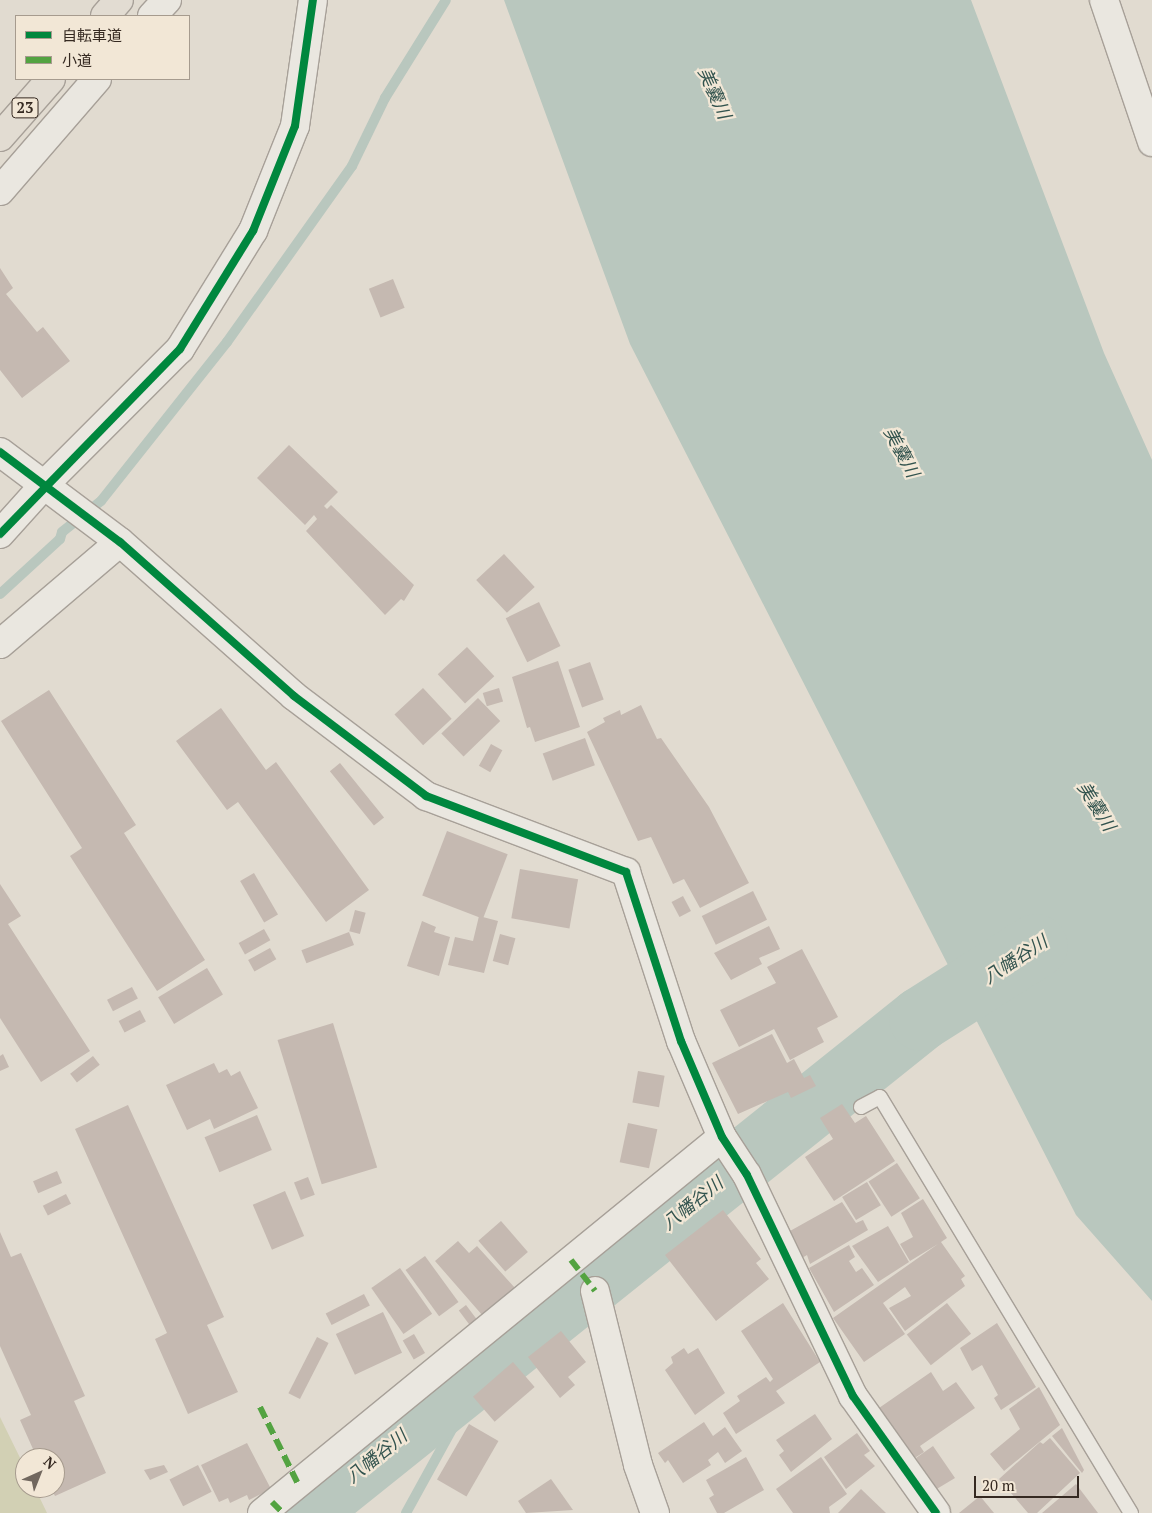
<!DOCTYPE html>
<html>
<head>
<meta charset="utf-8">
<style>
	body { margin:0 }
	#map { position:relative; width:1152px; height:1513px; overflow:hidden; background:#e1dbd0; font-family:"PT Serif","Noto Sans JP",serif }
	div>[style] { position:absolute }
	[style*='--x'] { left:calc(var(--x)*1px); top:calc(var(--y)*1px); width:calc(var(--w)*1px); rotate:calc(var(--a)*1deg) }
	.green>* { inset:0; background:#d2d0b4 }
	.water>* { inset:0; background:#b9c7be }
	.stream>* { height:10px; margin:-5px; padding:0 5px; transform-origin:5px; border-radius:5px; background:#b9c7be }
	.river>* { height:64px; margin:-32px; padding:0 32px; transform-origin:32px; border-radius:32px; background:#b9c7be }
	.building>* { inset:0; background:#c5b9b1; transform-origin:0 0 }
	.roads { filter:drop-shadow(1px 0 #a7a098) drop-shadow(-1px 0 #a7a098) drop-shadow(0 1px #a7a098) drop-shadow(0 -1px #a7a098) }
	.service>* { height:14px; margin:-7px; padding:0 7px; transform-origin:7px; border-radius:7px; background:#eae7e0 }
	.minor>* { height:28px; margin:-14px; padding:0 14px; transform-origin:14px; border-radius:14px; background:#eae7e0 }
	.tertiary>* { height:28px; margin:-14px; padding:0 14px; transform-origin:14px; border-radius:14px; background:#eae7e0 }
	.primary>* { height:28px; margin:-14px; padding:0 14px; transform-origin:14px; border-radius:14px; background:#e2dcd2 }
	.quiet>* { height:6px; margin-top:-3px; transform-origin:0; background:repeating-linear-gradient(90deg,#53a341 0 12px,transparent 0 18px) }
	.cycleway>* { height:8px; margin:-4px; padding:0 4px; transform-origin:4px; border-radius:4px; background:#00873e }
	span { translate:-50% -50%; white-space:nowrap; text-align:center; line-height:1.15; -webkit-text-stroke:4.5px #f2e7d6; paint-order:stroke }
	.shield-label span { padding:1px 4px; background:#f2e7d6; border:1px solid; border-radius:4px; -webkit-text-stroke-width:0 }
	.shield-label { font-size:15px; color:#352921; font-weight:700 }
	.water-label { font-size:18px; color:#32534e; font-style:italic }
	.legend { position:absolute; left:15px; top:15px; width:175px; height:65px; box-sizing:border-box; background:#f2e7d6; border:1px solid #a69b8e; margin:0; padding:6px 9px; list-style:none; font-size:15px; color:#352921 }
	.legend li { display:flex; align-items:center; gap:10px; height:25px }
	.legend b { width:25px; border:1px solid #a69b8e }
	.north { position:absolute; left:15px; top:1448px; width:50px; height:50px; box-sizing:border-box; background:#f2e7d6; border:1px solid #a69b8e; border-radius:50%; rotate:44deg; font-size:14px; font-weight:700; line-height:20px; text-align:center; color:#352921 }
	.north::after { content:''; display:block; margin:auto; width:18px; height:22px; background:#71675e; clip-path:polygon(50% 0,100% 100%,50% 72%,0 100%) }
	.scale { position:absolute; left:974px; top:1476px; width:105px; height:22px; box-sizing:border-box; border:2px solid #352921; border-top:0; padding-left:6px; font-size:15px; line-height:18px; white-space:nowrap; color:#352921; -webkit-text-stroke:4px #f2e7d6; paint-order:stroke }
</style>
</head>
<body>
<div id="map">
	<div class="green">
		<div style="clip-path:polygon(0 1417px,25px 1468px,25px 1488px,35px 1488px,47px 1513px,0 1513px)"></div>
	</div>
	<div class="water">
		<div style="clip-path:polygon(504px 0,971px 0,1104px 353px,1152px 460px,1152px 1301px,1076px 1215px,630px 344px)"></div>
	</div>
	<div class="stream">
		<div style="--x:0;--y:594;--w:81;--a:-42.5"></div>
		<div style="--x:60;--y:539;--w:7;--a:-74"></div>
		<div style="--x:62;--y:532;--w:50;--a:-38.5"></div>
		<div style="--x:101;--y:501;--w:203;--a:-51.6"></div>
		<div style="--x:227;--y:342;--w:216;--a:-54.6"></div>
		<div style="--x:352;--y:166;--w:76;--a:-64.1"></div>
		<div style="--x:385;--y:98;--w:115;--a:-58.1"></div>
		<div style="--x:406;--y:1513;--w:127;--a:-61.2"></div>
		<div style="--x:467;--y:1402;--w:15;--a:-113"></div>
	</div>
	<div class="river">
		<div style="--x:304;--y:1513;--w:790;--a:-38.68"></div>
		<div style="--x:921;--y:1019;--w:136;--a:-32.4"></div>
	</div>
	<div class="building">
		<div style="clip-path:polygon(0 268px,13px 288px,6px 294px,37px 332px,43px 327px,70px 361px,22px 398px,0 370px)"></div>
		<div style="left:393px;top:279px;width:31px;height:26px;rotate:68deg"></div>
		<div style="clip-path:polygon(289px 445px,338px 492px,324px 506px,327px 509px,331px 505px,414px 585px,404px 601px,401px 599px,385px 615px,306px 531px,317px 519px,314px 515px,305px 525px,257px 478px)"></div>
		<div style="left:504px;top:554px;width:45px;height:38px;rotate:47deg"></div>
		<div style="left:539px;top:602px;width:49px;height:37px;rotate:64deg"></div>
		<div style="left:467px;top:647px;width:40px;height:40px;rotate:47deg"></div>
		<div style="clip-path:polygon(558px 661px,580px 727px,535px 742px,530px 727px,527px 728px,512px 677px)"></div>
		<div style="left:590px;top:662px;width:40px;height:23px;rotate:70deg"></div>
		<div style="left:423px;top:688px;width:42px;height:39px;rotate:47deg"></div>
		<div style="left:499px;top:688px;width:14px;height:17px;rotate:73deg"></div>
		<div style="clip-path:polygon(49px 690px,136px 825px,124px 833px,205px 960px,157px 991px,70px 856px,82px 848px,1px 721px)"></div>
		<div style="left:478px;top:698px;width:32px;height:51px;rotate:46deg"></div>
		<div style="clip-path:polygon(641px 705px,657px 739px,661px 738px,709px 807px,749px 883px,700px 908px,684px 879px,673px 884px,651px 837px,638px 841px,587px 732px,605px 722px,603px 718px,620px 710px,621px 715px)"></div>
		<div style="clip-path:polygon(221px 708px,266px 770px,276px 762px,369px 890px,326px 922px,238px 802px,227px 810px,176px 741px)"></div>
		<div style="left:585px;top:738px;width:29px;height:45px;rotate:70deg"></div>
		<div style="left:491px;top:744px;width:13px;height:25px;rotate:29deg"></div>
		<div style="left:340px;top:763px;width:70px;height:13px;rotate:51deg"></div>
		<div style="left:447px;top:831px;width:65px;height:69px;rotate:21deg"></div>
		<div style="left:520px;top:869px;width:59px;height:50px;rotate:10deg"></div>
		<div style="left:254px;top:873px;width:48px;height:16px;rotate:60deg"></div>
		<div style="clip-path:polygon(0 884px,21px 916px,8px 924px,90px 1051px,41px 1082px,0 1018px)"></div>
		<div style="left:753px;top:891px;width:32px;height:57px;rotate:64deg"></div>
		<div style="left:683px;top:896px;width:17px;height:13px;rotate:62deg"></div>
		<div style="left:355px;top:910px;width:11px;height:22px;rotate:15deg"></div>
		<div style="clip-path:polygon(479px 916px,498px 921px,484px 973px,448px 965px,455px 937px,473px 941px)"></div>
		<div style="clip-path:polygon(422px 921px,436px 927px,434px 932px,450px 937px,439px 976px,407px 966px)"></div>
		<div style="clip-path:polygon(769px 926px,780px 949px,759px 958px,762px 964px,731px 980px,714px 953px)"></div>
		<div style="left:264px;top:929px;width:13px;height:29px;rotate:61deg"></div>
		<div style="left:349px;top:932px;width:14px;height:51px;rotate:69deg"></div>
		<div style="left:500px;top:934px;width:16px;height:28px;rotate:15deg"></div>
		<div style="left:270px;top:948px;width:13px;height:25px;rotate:61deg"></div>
		<div style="clip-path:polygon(802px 949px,838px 1017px,817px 1028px,824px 1042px,790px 1060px,774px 1029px,739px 1047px,720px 1010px,776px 983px,767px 967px)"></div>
		<div style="left:207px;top:968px;width:31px;height:57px;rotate:59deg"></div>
		<div style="left:132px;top:987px;width:13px;height:28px;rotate:63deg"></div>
		<div style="left:140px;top:1010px;width:13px;height:24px;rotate:63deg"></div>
		<div style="left:333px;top:1023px;width:151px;height:58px;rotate:73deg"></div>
		<div style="clip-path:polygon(772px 1034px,787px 1063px,794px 1059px,804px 1078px,810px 1075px,816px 1086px,791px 1098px,788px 1092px,738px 1114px,712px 1063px)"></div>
		<div style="clip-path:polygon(3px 1054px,9px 1067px,0 1071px,0 1056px)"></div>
		<div style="left:93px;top:1056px;width:11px;height:29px;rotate:52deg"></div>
		<div style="clip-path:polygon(214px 1063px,219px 1073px,227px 1069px,231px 1076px,240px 1071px,258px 1108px,214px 1129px,210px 1119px,187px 1130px,166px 1085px)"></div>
		<div style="left:638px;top:1071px;width:27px;height:32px;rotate:10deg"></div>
		<div style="clip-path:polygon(842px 1104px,855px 1123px,866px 1116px,895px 1161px,834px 1201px,805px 1157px,833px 1139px,820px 1118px)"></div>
		<div style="clip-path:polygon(128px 1105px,224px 1317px,207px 1325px,238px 1392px,188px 1414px,155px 1339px,167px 1333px,75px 1129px)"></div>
		<div style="left:257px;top:1115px;width:38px;height:57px;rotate:67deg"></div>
		<div style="left:628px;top:1123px;width:30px;height:40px;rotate:12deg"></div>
		<div style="left:897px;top:1163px;width:42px;height:34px;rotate:57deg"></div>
		<div style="left:57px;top:1171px;width:13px;height:26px;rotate:67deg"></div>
		<div style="left:308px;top:1177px;width:19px;height:15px;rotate:69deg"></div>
		<div style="left:867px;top:1182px;width:27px;height:29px;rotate:59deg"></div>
		<div style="left:285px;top:1191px;width:49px;height:35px;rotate:67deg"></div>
		<div style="left:66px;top:1194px;width:11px;height:26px;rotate:63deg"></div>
		<div style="clip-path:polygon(923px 1199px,947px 1238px,941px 1242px,965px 1276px,961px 1279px,965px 1286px,905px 1331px,889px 1308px,911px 1296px,905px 1287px,883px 1303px,905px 1334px,864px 1362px,833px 1318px,938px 1244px,910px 1261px,900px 1244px,913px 1237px,901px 1213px)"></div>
		<div style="clip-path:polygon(842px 1202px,856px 1223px,863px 1220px,868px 1230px,810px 1264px,807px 1255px,802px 1258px,790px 1231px)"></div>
		<div style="clip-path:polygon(723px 1210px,761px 1259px,756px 1263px,769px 1279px,716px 1321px,665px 1255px)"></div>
		<div style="left:501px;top:1221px;width:41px;height:30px;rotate:49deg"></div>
		<div style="clip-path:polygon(888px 1226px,909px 1262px,878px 1282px,852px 1246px)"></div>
		<div style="clip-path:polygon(0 1232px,11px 1257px,21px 1253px,85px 1396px,74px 1401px,106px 1473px,55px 1496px,51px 1488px,55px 1488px,55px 1458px,37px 1458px,20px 1420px,31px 1415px,0 1346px)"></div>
		<div style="clip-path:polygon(458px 1241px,469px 1253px,477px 1246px,515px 1288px,483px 1316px,435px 1261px)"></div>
		<div style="clip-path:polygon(849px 1245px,855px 1257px,849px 1261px,856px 1272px,862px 1268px,874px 1285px,834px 1312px,809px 1268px)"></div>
		<div style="left:425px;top:1256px;width:57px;height:24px;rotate:54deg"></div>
		<div style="left:400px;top:1268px;width:56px;height:35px;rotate:55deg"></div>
		<div style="left:364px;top:1294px;width:13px;height:43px;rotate:63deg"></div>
		<div style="clip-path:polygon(783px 1303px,820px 1362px,776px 1391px,785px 1403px,736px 1434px,723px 1413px,740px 1401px,737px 1396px,766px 1377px,770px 1382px,773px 1379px,741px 1331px)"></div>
		<div style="left:947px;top:1303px;width:39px;height:51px;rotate:52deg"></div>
		<div style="left:466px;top:1305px;width:20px;height:9px;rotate:53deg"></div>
		<div style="left:383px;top:1312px;width:45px;height:52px;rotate:65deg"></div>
		<div style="clip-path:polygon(997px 1323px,1036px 1387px,1001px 1410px,994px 1398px,998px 1395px,982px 1365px,972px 1371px,960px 1348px)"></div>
		<div style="clip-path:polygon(561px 1331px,586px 1362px,568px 1377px,575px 1385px,560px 1398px,528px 1357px)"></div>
		<div style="left:414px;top:1334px;width:22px;height:13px;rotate:60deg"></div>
		<div style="left:317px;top:1337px;width:13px;height:63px;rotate:27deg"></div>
		<div style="clip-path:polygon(684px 1348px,688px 1354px,698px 1348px,725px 1393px,695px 1415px,665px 1370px,673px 1363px,671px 1357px)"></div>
		<div style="left:513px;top:1362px;width:33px;height:53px;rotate:49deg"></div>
		<div style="clip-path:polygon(931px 1372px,943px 1391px,956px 1382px,975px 1408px,920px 1446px,924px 1452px,913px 1459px,879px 1408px)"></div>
		<div style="clip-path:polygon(1039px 1387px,1060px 1425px,1004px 1471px,990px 1454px,1020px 1429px,1009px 1409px)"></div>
		<div style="clip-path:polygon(815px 1414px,832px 1439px,791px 1472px,779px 1455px,784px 1451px,776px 1440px)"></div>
		<div style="clip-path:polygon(704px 1422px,713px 1436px,725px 1427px,742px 1451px,725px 1463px,718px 1452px,708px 1460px,711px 1465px,683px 1483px,668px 1460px,665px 1463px,658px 1453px)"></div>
		<div style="left:469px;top:1424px;width:34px;height:64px;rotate:30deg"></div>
		<div style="clip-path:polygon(1062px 1428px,1084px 1470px,1082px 1473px,1052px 1436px)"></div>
		<div style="clip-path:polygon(857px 1433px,870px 1451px,864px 1455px,875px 1466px,846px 1489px,824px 1457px)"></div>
		<div style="clip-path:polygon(1050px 1438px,1080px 1473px,1037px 1513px,1028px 1513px,999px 1479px,1040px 1442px,1043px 1444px)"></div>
		<div style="clip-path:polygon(247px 1443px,271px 1489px,249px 1500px,247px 1495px,230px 1503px,228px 1498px,219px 1502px,201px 1465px)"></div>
		<div style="clip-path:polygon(933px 1446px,955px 1478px,935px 1490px,916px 1458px)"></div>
		<div style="clip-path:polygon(746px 1457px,764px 1490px,724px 1513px,717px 1513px,709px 1498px,714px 1495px,706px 1480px)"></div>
		<div style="clip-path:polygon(821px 1457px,847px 1494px,829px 1507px,830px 1513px,793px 1513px,776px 1489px)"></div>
		<div style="clip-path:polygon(164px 1465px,168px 1472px,150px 1480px,144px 1470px)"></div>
		<div style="left:198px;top:1465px;width:30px;height:32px;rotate:63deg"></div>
		<div style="clip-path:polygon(551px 1479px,573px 1510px,526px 1513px,518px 1501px)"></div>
		<div style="clip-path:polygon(1076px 1484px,1098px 1513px,1042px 1513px)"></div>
		<div style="clip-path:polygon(861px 1489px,886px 1513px,838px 1513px)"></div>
		<div style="clip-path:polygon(980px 1496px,994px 1513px,959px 1513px)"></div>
	</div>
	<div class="roads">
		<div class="service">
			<div style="--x:861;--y:1107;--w:21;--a:-28"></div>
			<div style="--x:880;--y:1097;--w:486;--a:58.9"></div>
		</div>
		<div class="minor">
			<div style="--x:1104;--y:0;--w:150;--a:71.3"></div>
			<div style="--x:152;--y:16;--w:22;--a:-47"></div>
			<div style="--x:0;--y:191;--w:148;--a:-49.1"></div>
			<div style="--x:0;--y:452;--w:150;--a:36.9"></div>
			<div style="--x:120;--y:542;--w:232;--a:41.5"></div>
			<div style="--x:294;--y:696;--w:166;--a:37.1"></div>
			<div style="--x:426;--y:796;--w:214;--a:20.8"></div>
			<div style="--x:626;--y:872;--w:178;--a:72"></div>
			<div style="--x:681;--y:1041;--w:104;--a:66.9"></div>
			<div style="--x:722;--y:1137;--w:45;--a:56.7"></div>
			<div style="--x:747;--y:1175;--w:245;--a:64.4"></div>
			<div style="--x:853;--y:1396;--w:143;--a:54.6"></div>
			<div style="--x:0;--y:534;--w:67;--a:-48"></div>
			<div style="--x:0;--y:644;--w:157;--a:-40.4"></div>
			<div style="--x:595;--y:1291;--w:179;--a:76.1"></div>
			<div style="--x:638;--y:1465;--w:51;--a:70.5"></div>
			<div style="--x:262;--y:1513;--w:594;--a:-39.26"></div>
		</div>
		<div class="tertiary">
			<div style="--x:45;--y:484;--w:191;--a:-45"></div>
			<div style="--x:180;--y:349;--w:139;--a:-58.3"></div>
			<div style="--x:253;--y:231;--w:113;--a:-68.2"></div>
			<div style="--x:295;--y:126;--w:127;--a:-81.9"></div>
		</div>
		<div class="primary">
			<div style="--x:105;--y:16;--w:21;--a:-49"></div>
			<div style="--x:0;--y:137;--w:77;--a:-48.7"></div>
		</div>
	</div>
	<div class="quiet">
		<div style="--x:571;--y:1260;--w:39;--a:52"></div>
		<div style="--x:260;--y:1407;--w:84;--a:63.7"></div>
		<div style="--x:272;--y:1502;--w:16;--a:45"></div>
	</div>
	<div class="cycleway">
		<div style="--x:0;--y:452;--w:150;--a:36.9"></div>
		<div style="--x:120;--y:542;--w:232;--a:41.5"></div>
		<div style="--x:294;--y:696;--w:166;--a:37.1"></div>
		<div style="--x:426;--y:796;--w:214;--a:20.8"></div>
		<div style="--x:626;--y:872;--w:178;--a:72"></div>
		<div style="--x:681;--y:1041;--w:104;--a:66.9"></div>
		<div style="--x:722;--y:1137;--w:45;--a:56.7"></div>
		<div style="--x:747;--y:1175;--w:245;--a:64.4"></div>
		<div style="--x:853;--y:1396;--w:143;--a:54.6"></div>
		<div style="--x:0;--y:534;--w:258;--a:-45.8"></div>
		<div style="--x:180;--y:349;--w:139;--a:-58.3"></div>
		<div style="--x:253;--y:231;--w:113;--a:-68.2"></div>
		<div style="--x:295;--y:126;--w:127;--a:-81.9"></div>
	</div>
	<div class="shield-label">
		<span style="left:25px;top:108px">23</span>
	</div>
	<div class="water-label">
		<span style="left:715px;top:93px;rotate:66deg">美嚢川</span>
		<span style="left:902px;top:452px;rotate:62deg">美嚢川</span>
		<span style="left:1097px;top:806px;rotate:58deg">美嚢川</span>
		<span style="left:1015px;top:959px;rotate:-33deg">八幡谷川</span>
		<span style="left:692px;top:1203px;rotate:-39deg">八幡谷川</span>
		<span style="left:376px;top:1456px;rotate:-39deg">八幡谷川</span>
	</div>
	<ul class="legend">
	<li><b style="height:6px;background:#00873e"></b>自転車道</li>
	<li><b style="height:6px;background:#53a341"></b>小道</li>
	</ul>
	<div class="north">N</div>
	<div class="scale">20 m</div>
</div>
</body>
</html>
